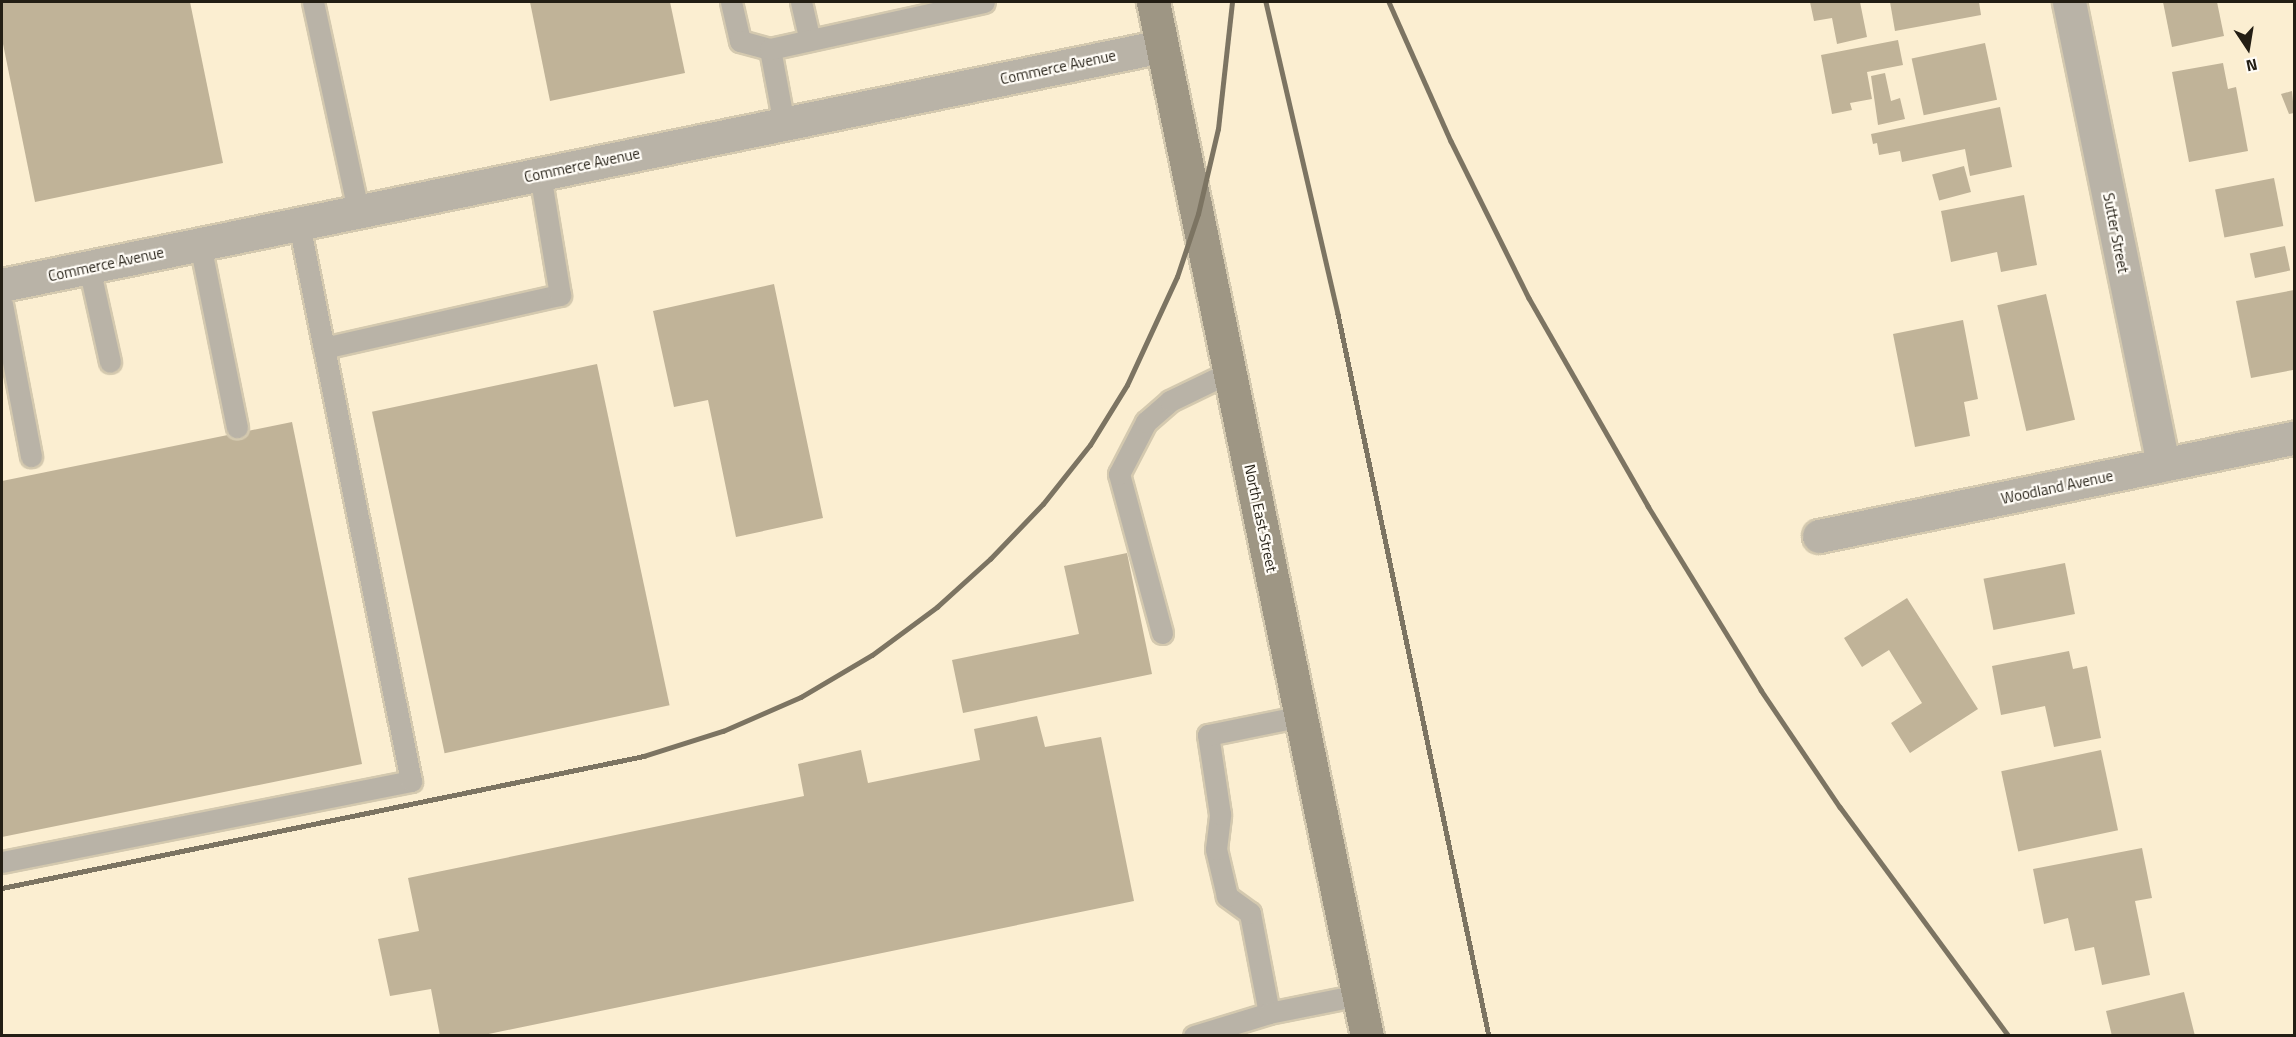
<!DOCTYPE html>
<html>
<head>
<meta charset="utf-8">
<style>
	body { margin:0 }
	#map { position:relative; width:2296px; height:1037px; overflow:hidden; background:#fbeed1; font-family:"Titillium Web",sans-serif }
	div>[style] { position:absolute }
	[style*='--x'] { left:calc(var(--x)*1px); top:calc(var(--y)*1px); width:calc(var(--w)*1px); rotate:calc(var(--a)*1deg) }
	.building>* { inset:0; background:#c0b398; transform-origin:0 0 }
	.roads { filter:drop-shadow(2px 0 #d4c9af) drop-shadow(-2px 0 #d4c9af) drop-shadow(0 2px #d4c9af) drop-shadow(0 -2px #d4c9af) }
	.lane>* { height:21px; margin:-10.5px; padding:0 10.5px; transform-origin:10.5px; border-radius:10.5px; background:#b9b3a7 }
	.street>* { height:33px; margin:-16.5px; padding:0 16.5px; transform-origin:16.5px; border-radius:16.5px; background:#b9b3a7 }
	.secondary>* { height:33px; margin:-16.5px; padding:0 16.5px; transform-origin:16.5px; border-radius:16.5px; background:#9e9684 }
	.rail>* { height:4.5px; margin:-2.25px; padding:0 2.25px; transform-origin:2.25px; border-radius:2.25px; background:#7c7462 }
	span { translate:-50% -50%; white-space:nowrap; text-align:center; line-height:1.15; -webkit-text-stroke:4.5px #fffcf6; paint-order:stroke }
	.street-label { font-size:15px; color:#231e14 }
	.frame { position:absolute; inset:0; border:3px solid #231e14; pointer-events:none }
	.north { position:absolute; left:2218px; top:18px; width:60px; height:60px; -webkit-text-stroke:4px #fffcf6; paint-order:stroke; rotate:168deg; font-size:16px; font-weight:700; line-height:24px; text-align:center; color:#231e14 }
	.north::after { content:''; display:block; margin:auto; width:21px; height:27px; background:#231e14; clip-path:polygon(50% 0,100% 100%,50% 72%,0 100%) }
</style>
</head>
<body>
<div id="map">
	<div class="building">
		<div style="clip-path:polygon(2px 2px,190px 2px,223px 163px,35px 202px,2px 39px)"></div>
		<div style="clip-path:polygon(530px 2px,670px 2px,685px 73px,550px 101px)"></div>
		<div style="clip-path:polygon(1810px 2px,1860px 2px,1867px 37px,1837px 44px,1832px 18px,1814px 21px)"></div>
		<div style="clip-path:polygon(1890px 2px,1979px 2px,1981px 15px,1895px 31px)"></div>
		<div style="clip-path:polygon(2163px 2px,2217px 2px,2224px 36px,2172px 47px)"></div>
		<div style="clip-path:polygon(1898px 40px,1903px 65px,1867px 72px,1872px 99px,1850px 103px,1852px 110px,1832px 114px,1821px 55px)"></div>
		<div style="left:1985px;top:43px;width:58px;height:75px;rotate:78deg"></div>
		<div style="clip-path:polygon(2223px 63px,2228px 89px,2236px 87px,2248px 151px,2189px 162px,2172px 72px)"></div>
		<div style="clip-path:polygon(1885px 73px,1891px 101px,1900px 98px,1905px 119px,1878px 125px,1871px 76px)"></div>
		<div style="clip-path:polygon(2292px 91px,2294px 113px,2289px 114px,2281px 94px)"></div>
		<div style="clip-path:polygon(2000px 107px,2012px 167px,1970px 176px,1965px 149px,1902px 162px,1900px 151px,1879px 155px,1877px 143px,1873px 144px,1871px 134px)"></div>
		<div style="left:1964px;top:166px;width:27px;height:33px;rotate:75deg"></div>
		<div style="left:2274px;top:178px;width:49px;height:60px;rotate:79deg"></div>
		<div style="clip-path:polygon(2024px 195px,2037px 265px,2001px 272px,1997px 252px,1951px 262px,1941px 211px)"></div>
		<div style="left:2285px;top:246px;width:25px;height:36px;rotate:78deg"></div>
		<div style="clip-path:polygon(774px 284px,823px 518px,736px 537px,708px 400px,674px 407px,653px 311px)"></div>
		<div style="clip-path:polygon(2294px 290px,2293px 370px,2251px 378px,2236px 301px)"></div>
		<div style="left:2046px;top:294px;width:129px;height:50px;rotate:77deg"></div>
		<div style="clip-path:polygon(1963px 320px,1978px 399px,1964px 402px,1970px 436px,1915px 447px,1893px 334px)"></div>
		<div style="left:597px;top:364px;width:349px;height:230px;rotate:78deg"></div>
		<div style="clip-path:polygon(292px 422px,362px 764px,2px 837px,2px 481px)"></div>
		<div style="clip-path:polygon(1127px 553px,1152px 674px,963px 713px,952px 660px,1079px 634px,1064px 566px)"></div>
		<div style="left:2065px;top:563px;width:52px;height:83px;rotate:79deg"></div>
		<div style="clip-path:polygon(1907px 598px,1978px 709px,1910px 753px,1891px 723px,1922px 703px,1889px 650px,1862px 667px,1844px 638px)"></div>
		<div style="clip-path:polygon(2069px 651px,2073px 669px,2087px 666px,2101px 738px,2054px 747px,2045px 706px,2001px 715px,1992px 666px)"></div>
		<div style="clip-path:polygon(1037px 716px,1045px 747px,1101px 737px,1134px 901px,479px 1036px,440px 1036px,431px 989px,390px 996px,378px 939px,419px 931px,408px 878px,804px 796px,798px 764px,861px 750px,868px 783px,980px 760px,974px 729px)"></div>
		<div style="left:2101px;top:750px;width:82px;height:102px;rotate:78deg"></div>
		<div style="clip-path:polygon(2142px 848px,2152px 898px,2135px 901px,2150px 975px,2102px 985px,2094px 947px,2075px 951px,2068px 918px,2044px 924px,2033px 869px)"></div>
		<div style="clip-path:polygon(2184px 992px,2195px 1036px,2112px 1036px,2106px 1011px)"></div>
	</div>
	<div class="roads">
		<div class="lane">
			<div style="--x:313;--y:2;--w:214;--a:77.8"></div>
			<div style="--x:731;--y:2;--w:40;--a:77"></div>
			<div style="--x:740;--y:41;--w:31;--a:15"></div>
			<div style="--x:801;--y:2;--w:39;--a:77"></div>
			<div style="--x:784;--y:124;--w:76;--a:-100.6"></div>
			<div style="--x:770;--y:49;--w:219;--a:-12.4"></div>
			<div style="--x:200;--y:244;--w:187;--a:78.6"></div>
			<div style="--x:89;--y:267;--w:97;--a:77.5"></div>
			<div style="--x:2;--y:304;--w:155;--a:79.2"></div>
			<div style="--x:324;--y:348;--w:242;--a:-12.7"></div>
			<div style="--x:560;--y:295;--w:123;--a:-99.4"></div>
			<div style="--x:1162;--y:633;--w:165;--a:-105.1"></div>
			<div style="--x:1119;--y:474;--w:59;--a:-62.6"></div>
			<div style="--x:1146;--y:422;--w:32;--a:-41"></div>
			<div style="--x:1170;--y:401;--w:69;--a:-25.8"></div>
			<div style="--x:2;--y:862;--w:417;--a:-11.2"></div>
			<div style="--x:411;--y:781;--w:568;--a:-101.37"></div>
			<div style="--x:1269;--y:1013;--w:102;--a:-100.8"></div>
			<div style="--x:1250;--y:913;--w:29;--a:-144"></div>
			<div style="--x:1227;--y:896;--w:48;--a:-103.2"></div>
			<div style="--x:1216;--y:849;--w:35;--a:-83"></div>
			<div style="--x:1220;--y:814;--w:80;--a:-98.6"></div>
			<div style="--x:1208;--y:735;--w:96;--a:-11.4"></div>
			<div style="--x:1194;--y:1036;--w:78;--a:-17"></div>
			<div style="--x:1269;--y:1013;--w:92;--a:-11.3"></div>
		</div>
		<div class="street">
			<div style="--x:2069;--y:2;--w:472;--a:78.5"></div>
			<div style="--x:2;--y:285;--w:1184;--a:-11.64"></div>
			<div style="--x:1819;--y:536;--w:485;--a:-11.7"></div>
		</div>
		<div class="secondary">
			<div style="--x:1153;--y:2;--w:1056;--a:78.31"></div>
		</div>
	</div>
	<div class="rail">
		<div style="--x:1266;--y:2;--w:320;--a:77"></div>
		<div style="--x:1338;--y:314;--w:738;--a:78.19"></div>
		<div style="--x:1389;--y:2;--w:152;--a:66"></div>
		<div style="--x:1451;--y:141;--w:175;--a:63.6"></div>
		<div style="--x:1529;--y:298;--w:240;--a:60.2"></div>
		<div style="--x:1648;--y:506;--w:216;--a:58.4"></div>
		<div style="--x:1761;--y:690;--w:141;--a:56"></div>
		<div style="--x:1840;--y:807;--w:285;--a:53.6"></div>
		<div style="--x:2;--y:888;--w:655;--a:-11.62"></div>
		<div style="--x:644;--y:756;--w:83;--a:-17.6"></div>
		<div style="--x:723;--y:731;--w:85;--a:-23.6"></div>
		<div style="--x:801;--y:697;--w:82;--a:-30.6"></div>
		<div style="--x:872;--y:655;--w:81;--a:-36.4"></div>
		<div style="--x:937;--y:607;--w:72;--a:-42.2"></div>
		<div style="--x:990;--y:559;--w:76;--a:-46.1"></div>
		<div style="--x:1043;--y:504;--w:75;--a:-51.5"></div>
		<div style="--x:1090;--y:445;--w:70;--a:-58.3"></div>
		<div style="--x:1127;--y:385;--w:119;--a:-65.2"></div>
		<div style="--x:1177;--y:277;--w:66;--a:-71.6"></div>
		<div style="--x:1198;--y:214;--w:87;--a:-76.8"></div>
		<div style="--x:1218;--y:129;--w:128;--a:-83.7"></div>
	</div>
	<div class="street-label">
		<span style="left:1058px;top:67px;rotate:-12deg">Commerce Avenue</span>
		<span style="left:582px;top:165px;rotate:-12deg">Commerce Avenue</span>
		<span style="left:2116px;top:233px;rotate:79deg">Sutter Street</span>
		<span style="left:106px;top:264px;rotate:-12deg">Commerce Avenue</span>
		<span style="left:2057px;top:487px;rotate:-12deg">Woodland Avenue</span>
		<span style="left:1261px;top:518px;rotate:78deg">North East Street</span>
	</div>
	<div class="frame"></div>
	<div class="north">N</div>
</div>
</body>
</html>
